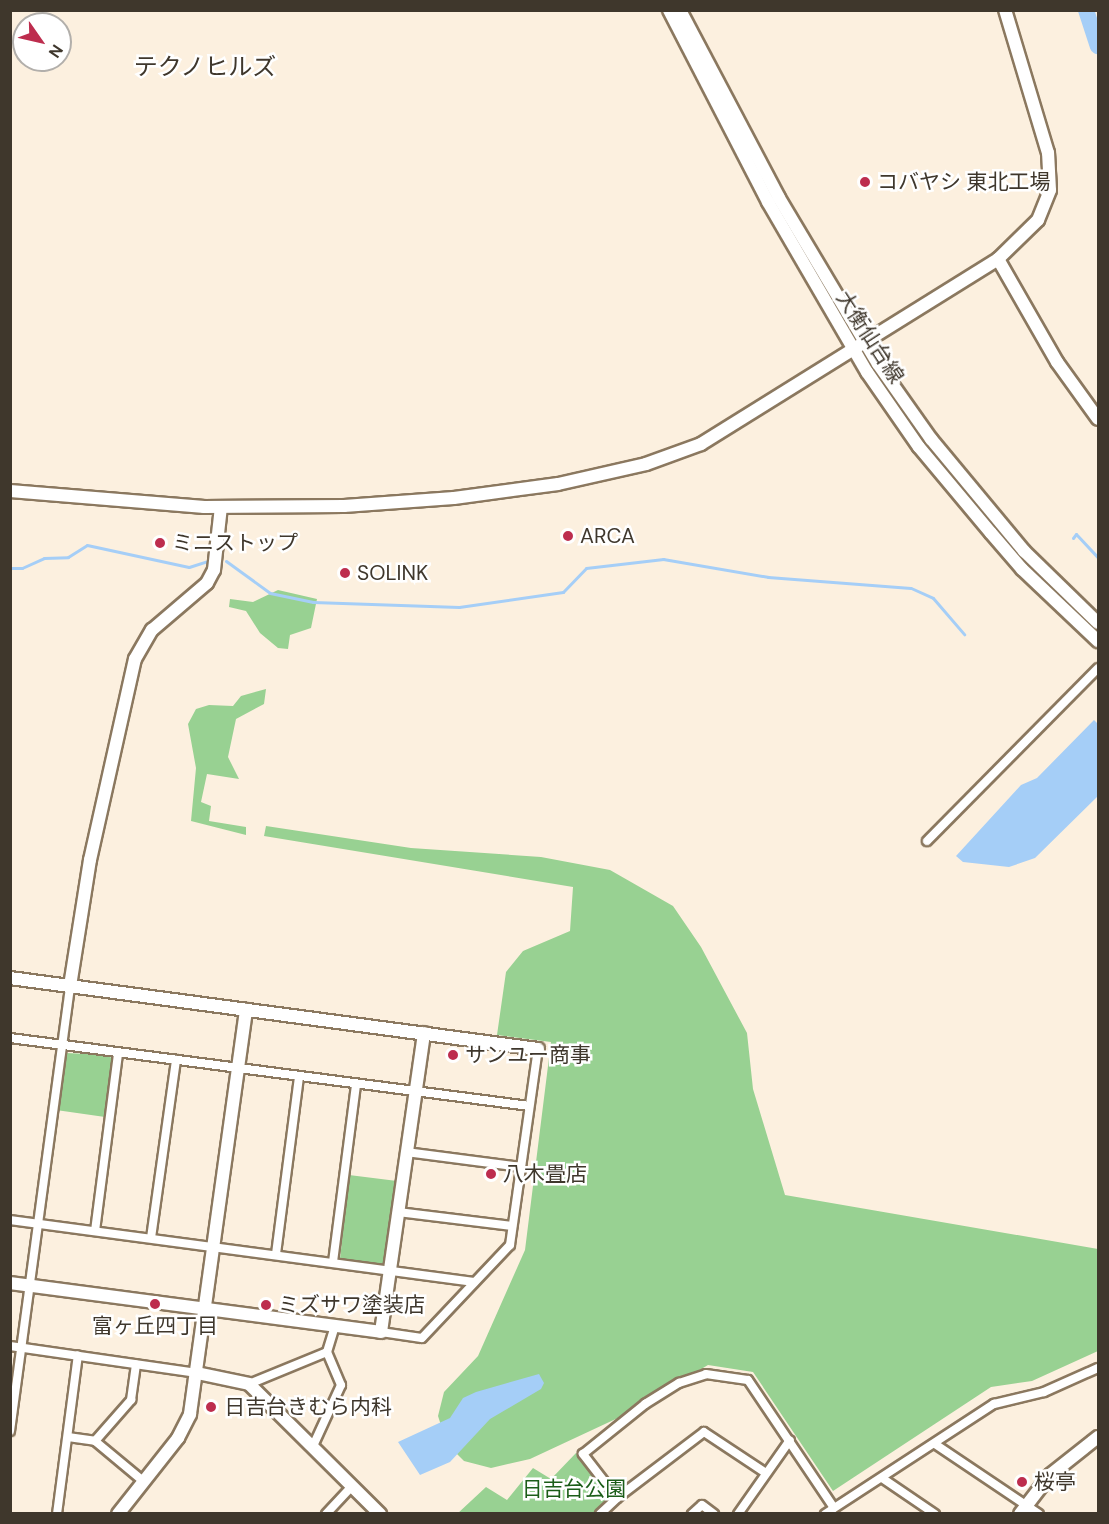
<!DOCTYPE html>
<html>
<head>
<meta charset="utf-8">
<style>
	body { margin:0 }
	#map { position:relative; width:1109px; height:1524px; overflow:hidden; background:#fcf0df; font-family:"DM Sans","Noto Sans JP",sans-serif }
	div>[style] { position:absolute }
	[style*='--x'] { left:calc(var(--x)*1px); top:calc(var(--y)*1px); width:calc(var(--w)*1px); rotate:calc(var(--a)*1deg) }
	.green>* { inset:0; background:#98d192 }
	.water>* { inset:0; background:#a5cef7 }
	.stream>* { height:3px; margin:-1.5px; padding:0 1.5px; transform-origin:1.5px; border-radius:1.5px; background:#a5cef7 }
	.river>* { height:16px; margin:-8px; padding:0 8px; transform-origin:8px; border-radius:8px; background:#a5cef7 }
	.roads { filter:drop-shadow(2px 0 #8b785f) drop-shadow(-2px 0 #8b785f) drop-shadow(0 2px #8b785f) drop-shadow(0 -2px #8b785f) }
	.street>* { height:8px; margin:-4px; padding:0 4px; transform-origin:4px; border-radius:4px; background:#fff }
	.secondary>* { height:12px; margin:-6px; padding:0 6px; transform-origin:6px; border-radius:6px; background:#fff }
	.dots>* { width:16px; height:16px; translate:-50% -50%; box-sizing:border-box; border:3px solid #fff; border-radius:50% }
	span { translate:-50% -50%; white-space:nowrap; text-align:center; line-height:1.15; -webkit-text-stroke:5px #fff; paint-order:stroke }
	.poi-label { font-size:21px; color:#3f372c }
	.left { translate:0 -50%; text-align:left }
	.street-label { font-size:21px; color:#3f372c }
	.park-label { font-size:21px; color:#1b5d18 }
	.quarter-label { font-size:24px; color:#3f372c }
	.frame { position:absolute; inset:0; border:12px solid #3f372c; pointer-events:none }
	.north { position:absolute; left:12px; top:12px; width:60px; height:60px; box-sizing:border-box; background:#fff; border:2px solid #b2afab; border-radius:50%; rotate:124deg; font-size:16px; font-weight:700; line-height:24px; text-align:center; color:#3f372c }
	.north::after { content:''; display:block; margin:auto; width:21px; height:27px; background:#bd2d4e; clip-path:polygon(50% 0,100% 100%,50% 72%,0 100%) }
</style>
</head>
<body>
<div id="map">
	<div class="green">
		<div style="clip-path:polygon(278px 590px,317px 599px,311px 628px,290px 635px,288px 649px,278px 648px,260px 633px,246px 611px,229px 607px,230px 599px,253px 602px)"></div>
		<div style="clip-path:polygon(266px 689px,264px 704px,236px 719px,228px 757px,239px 779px,207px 774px,201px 802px,211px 806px,209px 821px,246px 827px,246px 835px,191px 821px,196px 768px,188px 724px,196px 709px,209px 705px,233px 706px,241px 696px)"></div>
		<div style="clip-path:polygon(266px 826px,411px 848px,541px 857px,610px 870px,673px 906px,701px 947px,747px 1033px,753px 1089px,785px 1195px,1098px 1249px,1098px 1351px,1032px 1381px,991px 1387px,833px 1491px,753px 1372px,708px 1365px,620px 1417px,530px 1459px,491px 1468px,464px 1461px,447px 1444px,438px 1416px,444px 1392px,478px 1356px,525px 1250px,551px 1042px,497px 1035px,506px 972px,523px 951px,570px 931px,573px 887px,264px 836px)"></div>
		<div style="clip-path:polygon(66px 1053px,109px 1055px,113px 1061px,105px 1117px,56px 1110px)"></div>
		<div style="clip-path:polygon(349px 1175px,397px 1181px,386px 1262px,381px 1265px,340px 1259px)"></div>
		<div style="clip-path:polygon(576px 1453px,608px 1493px,608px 1499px,594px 1513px,457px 1514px,486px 1487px,507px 1500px,533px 1468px,551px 1479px)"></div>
	</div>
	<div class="water">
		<div style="clip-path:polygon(1094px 720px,1098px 724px,1098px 796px,1035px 858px,1009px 867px,963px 862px,956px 856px,1021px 785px,1037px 778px)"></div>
		<div style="clip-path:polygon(539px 1374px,544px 1383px,541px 1389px,490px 1419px,450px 1462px,420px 1475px,398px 1442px,450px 1418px,463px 1398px,476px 1392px)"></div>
	</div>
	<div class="stream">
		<div style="--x:1073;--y:538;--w:5;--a:-53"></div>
		<div style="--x:1076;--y:534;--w:33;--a:47"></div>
		<div style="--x:226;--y:561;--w:54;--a:36"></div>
		<div style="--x:270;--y:593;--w:44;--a:11.8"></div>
		<div style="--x:313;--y:602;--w:146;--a:2"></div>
		<div style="--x:459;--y:607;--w:105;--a:-8.2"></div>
		<div style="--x:563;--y:592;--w:33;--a:-46"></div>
		<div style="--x:586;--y:568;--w:78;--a:-6.7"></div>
		<div style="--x:663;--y:559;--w:107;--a:9.7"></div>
		<div style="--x:768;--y:577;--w:143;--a:4.4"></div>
		<div style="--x:911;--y:588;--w:24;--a:24"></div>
		<div style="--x:933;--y:598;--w:48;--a:49.3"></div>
		<div style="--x:10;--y:568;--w:12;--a:0"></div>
		<div style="--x:22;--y:568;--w:24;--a:-24"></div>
		<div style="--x:44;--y:558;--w:24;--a:-2"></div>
		<div style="--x:68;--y:557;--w:22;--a:-32"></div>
		<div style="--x:87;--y:545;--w:104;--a:12.2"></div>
		<div style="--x:189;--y:567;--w:20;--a:-18"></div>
	</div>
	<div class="river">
		<div style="--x:1086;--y:10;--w:38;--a:72"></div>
	</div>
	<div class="roads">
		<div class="street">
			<div style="--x:927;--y:841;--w:243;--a:-45.3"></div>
			<div style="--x:10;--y:1038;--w:523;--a:7.46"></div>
			<div style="--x:406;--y:1152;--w:116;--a:7.4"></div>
			<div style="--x:398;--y:1212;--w:115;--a:7"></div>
			<div style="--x:10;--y:1220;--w:468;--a:7.6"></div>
			<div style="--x:95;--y:1231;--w:179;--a:-82.6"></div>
			<div style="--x:151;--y:1238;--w:180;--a:-82"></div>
			<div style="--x:276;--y:1254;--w:178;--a:-82.6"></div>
			<div style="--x:333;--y:1262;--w:178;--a:-82.6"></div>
			<div style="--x:381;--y:1332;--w:41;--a:8.3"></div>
			<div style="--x:422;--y:1338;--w:128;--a:-46.6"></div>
			<div style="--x:510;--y:1245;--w:198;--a:-81.9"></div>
			<div style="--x:10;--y:1346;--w:189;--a:8.2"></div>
			<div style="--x:249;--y:1384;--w:84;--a:-22.3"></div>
			<div style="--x:10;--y:1431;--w:449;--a:-82.3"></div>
			<div style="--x:68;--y:1437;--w:27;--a:8"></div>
			<div style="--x:95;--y:1441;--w:62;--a:39.8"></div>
			<div style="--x:95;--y:1441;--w:55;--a:-48.7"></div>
			<div style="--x:131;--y:1400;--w:36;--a:-82"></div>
			<div style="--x:935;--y:1444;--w:125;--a:33.9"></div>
			<div style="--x:313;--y:1446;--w:67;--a:-65.3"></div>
			<div style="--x:341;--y:1385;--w:36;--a:-113"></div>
			<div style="--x:327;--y:1352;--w:27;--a:-73"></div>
			<div style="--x:882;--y:1478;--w:64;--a:34.2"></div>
			<div style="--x:617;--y:1498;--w:109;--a:-37.2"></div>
			<div style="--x:704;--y:1432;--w:74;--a:33.5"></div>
			<div style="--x:57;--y:1514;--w:160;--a:-82.5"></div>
			<div style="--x:326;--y:1514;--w:38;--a:-47"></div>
			<div style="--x:600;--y:1514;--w:23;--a:-43"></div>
			<div style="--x:617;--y:1498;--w:56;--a:-127.7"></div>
			<div style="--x:583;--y:1454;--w:80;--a:-38.9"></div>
			<div style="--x:645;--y:1404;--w:40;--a:-32"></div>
			<div style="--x:679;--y:1383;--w:28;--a:-18"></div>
			<div style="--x:706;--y:1374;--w:42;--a:8.1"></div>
			<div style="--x:748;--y:1380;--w:154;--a:56.1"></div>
			<div style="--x:692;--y:1514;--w:13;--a:-42"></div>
			<div style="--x:702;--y:1505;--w:15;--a:37"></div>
			<div style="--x:738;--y:1514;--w:90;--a:-54.9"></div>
			<div style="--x:825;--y:1514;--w:202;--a:-33.1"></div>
			<div style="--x:994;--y:1404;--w:51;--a:-13.5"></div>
			<div style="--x:1044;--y:1392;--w:59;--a:-24"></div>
		</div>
		<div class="secondary">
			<div style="--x:669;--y:10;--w:216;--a:62.7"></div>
			<div style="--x:768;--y:202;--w:197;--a:59.8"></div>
			<div style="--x:867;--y:372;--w:91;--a:55.3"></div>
			<div style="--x:919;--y:447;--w:112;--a:50.1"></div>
			<div style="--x:991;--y:533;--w:48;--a:49.3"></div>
			<div style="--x:1022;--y:569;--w:105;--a:43.5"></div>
			<div style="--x:680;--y:10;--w:212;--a:62.2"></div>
			<div style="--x:779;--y:198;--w:193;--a:59.2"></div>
			<div style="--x:878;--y:364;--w:92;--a:54.8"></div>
			<div style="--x:931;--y:439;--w:146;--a:50.3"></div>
			<div style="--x:1024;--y:551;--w:103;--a:44.2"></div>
			<div style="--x:998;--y:259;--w:119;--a:60.2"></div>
			<div style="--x:1057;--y:362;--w:70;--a:54.3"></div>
			<div style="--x:10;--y:491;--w:195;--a:4.7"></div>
			<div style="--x:204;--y:507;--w:140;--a:-0.4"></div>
			<div style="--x:344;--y:506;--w:110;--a:-4.2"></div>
			<div style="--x:454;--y:498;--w:105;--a:-7.7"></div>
			<div style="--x:558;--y:484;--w:90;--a:-12.8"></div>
			<div style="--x:646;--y:464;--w:59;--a:-20"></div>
			<div style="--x:701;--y:444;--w:350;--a:-31.9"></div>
			<div style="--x:998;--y:259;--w:56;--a:-44.3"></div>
			<div style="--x:1038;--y:220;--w:32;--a:-68"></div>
			<div style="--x:1050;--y:190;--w:37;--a:-93"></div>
			<div style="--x:1048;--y:153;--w:149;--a:-106.7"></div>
			<div style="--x:10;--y:978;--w:533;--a:7.66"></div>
			<div style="--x:70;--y:986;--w:128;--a:-81"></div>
			<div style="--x:90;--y:860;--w:206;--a:-77.4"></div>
			<div style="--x:135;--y:659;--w:34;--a:-60"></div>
			<div style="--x:152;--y:630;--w:72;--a:-40.5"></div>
			<div style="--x:207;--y:583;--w:15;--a:-62"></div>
			<div style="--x:214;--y:570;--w:63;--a:-83.7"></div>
			<div style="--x:10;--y:1283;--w:374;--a:7.5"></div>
			<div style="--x:381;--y:1332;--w:302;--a:-81.8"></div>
			<div style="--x:197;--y:1373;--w:53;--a:11.9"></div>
			<div style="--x:249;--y:1384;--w:185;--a:44.8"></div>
			<div style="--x:118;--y:1514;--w:97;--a:-51.7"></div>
			<div style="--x:178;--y:1438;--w:27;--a:-63"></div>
			<div style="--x:190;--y:1414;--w:408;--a:-82.1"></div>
			<div style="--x:1020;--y:1514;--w:49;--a:-52.4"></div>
			<div style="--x:1050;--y:1475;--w:61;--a:-38.4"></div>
		</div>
	</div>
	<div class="dots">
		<div style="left:865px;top:182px;background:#bd2d4e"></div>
		<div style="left:568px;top:536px;background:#bd2d4e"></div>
		<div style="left:160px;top:543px;background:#bd2d4e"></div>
		<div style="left:345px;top:573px;background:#bd2d4e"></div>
		<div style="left:453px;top:1055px;background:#bd2d4e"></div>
		<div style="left:491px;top:1174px;background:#bd2d4e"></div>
		<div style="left:155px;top:1304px;background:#bd2d4e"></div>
		<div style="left:266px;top:1305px;background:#bd2d4e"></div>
		<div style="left:211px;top:1407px;background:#bd2d4e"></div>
		<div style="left:1022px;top:1482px;background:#bd2d4e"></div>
	</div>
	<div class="poi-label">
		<span class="left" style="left:877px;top:182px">コバヤシ 東北工場</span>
		<span class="left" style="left:580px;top:536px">ARCA</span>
		<span class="left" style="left:172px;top:543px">ミニストップ</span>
		<span class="left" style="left:357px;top:573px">SOLINK</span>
		<span class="left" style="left:465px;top:1055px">サンユー商事</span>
		<span class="left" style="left:503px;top:1174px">八木畳店</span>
		<span class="left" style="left:278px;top:1305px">ミズサワ塗装店</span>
		<span style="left:155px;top:1326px">富ヶ丘四丁目</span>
		<span class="left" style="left:224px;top:1407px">日吉台きむら内科</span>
		<span class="left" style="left:1034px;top:1482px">桜亭</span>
	</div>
	<div class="street-label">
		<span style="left:870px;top:337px;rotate:57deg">大衡仙台線</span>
	</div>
	<div class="park-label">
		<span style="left:574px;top:1489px">日吉台公園</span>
	</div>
	<div class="quarter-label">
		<span style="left:205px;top:67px">テクノヒルズ</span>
	</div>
	<div class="frame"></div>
	<div class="north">N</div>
</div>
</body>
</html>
